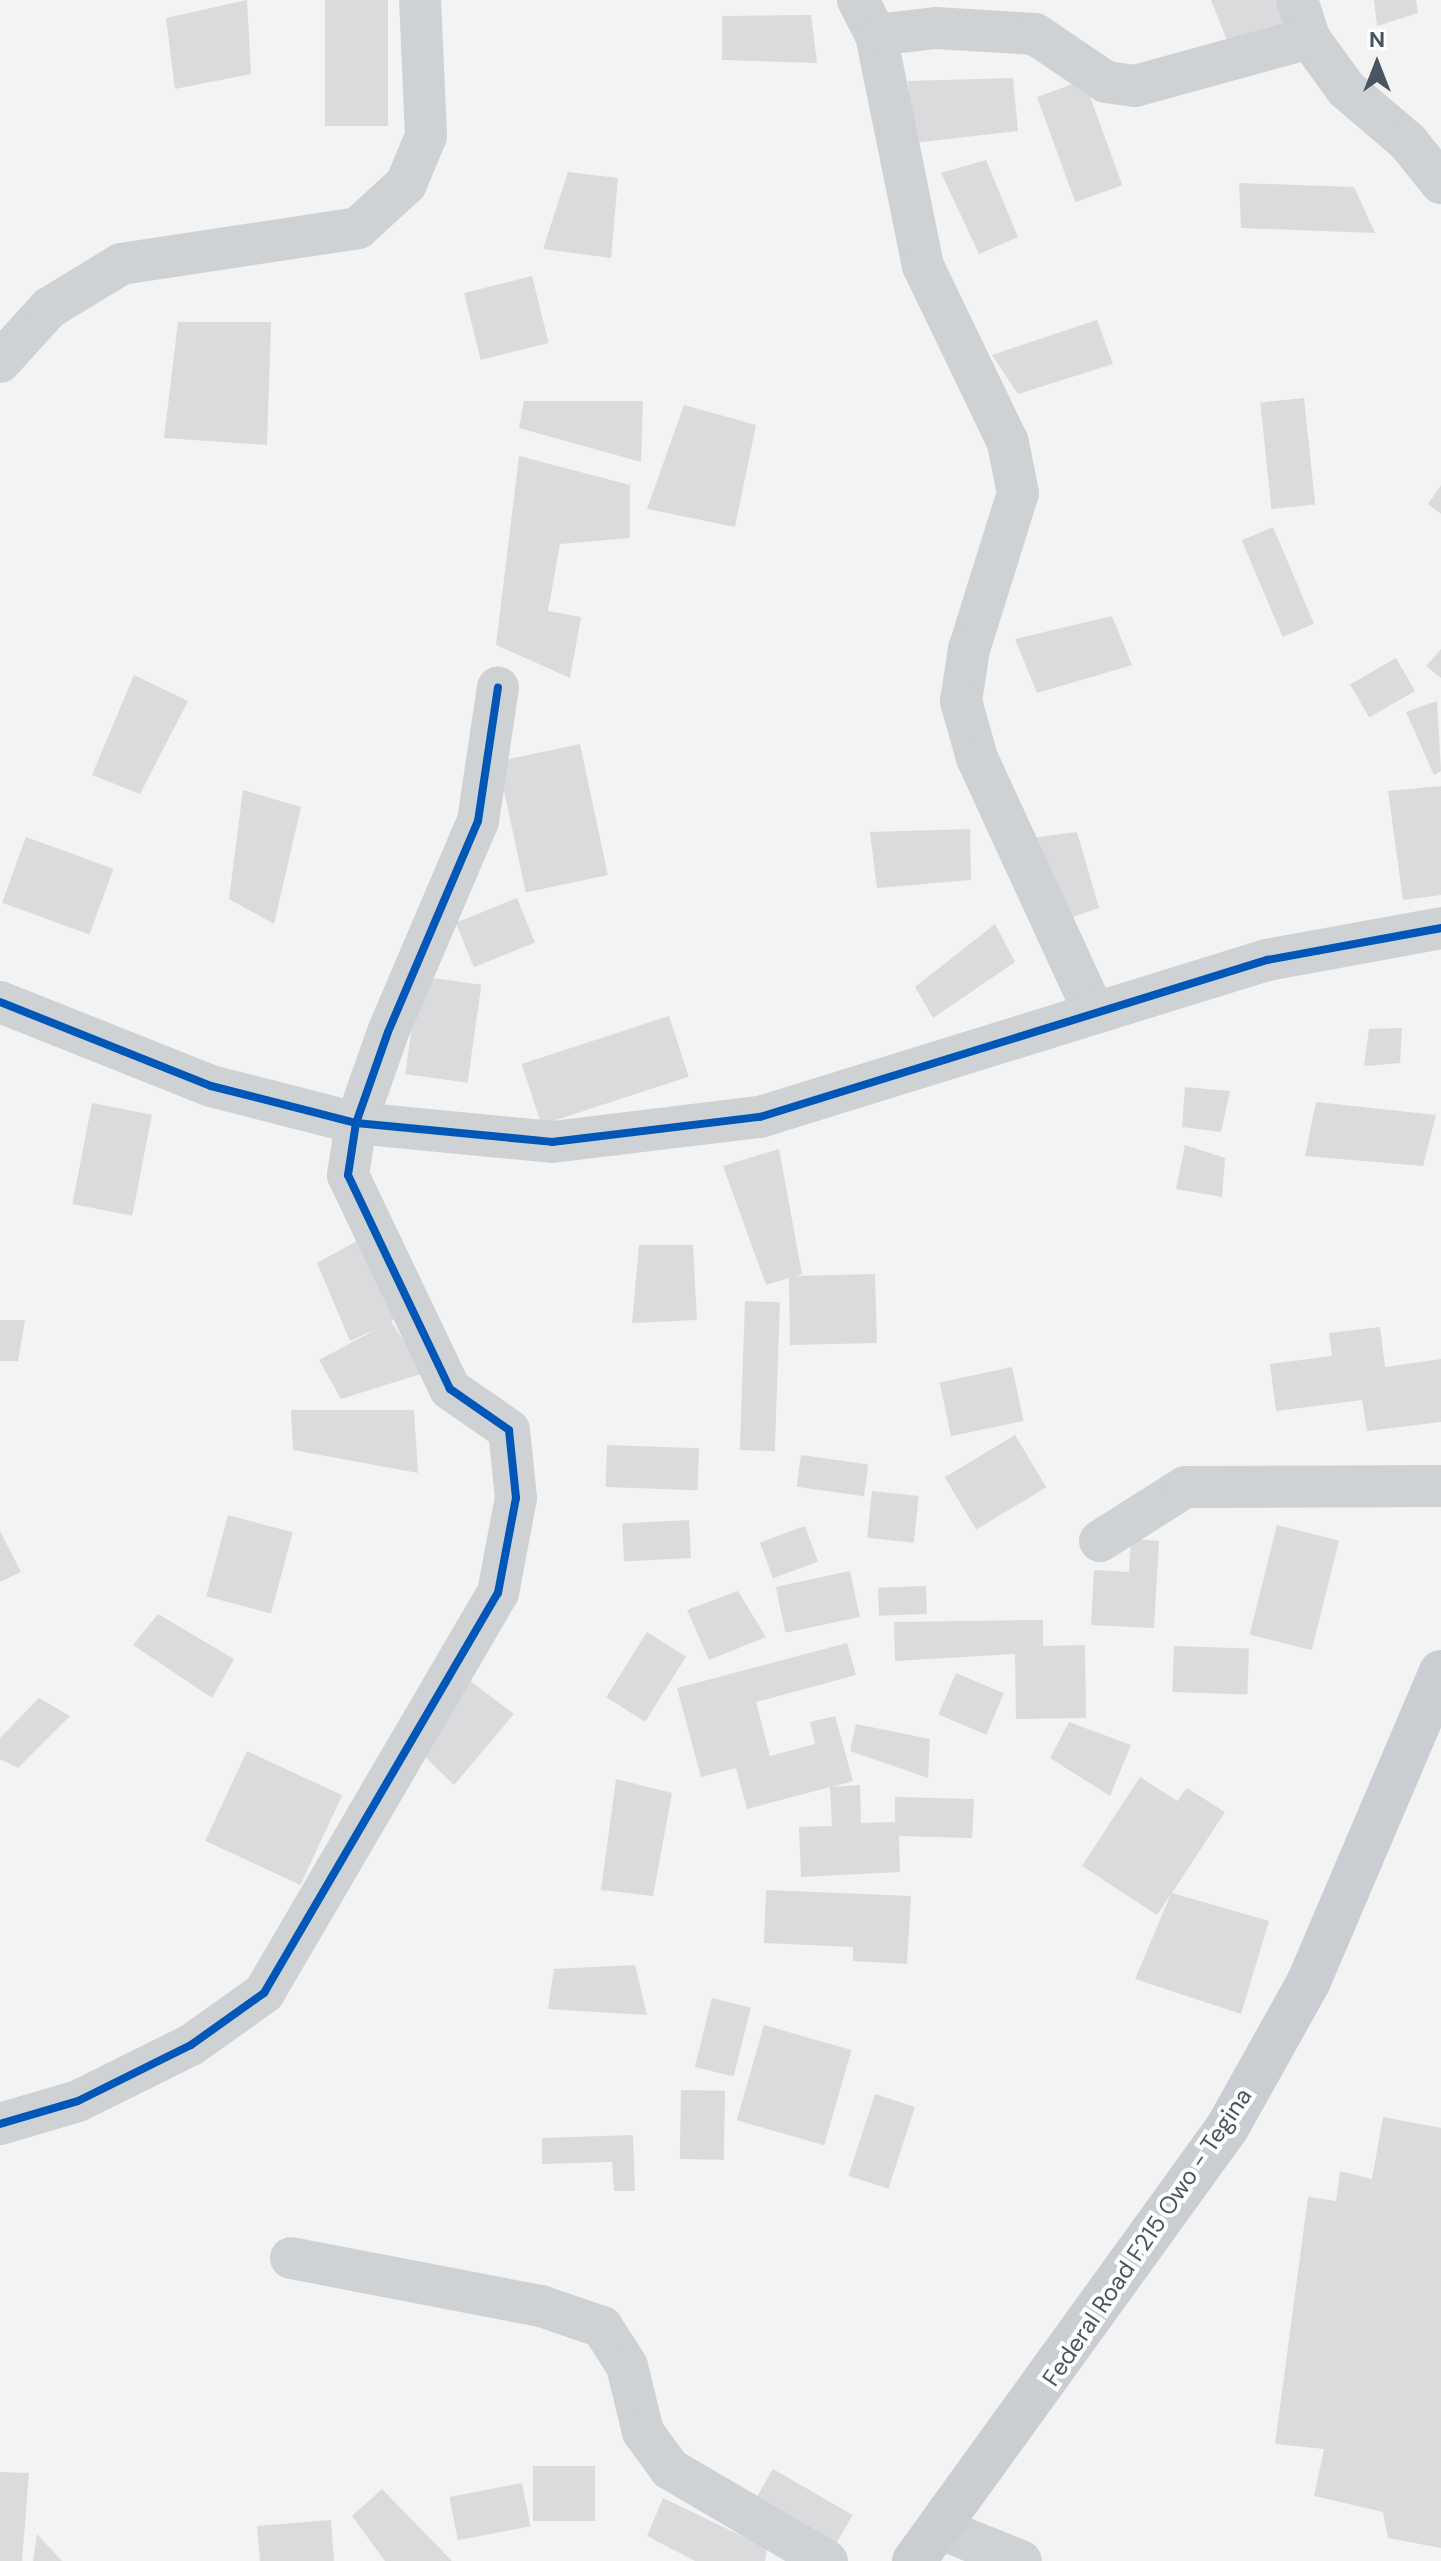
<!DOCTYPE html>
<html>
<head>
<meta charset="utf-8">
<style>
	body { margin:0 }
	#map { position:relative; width:1441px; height:2561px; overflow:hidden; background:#f4f3f3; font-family:"DM Sans",sans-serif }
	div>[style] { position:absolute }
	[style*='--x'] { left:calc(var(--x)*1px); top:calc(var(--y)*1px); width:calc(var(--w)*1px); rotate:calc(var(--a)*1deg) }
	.building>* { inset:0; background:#dbdbdd; transform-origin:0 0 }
	.minor>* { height:42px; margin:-21px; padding:0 21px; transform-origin:21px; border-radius:21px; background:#cfd2d4 }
	.major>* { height:44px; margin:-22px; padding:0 22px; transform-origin:22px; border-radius:22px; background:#caced2 }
	.cycleway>* { height:8px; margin:-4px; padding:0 4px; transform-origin:4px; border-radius:4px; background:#0057b8 }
	span { translate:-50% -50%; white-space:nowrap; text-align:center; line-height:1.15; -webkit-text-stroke:8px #fff; paint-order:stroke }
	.street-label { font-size:24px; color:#485562 }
	.north { position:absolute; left:1337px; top:24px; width:80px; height:80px; -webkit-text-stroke:6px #fff; paint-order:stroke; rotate:0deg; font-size:22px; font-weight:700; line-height:32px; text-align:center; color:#485562 }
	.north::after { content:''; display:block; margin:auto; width:28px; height:36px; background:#485562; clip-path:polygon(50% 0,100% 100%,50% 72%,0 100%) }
</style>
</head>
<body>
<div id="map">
	<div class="building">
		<div style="clip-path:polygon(247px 0,251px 74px,175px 89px,166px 18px)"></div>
		<div style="left:325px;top:0;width:63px;height:126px"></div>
		<div style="clip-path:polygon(1211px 0,1275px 0,1289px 28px,1229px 45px)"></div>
		<div style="clip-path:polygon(1374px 0,1416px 0,1418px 13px,1377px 26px)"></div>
		<div style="clip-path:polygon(811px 15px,817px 63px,722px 60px,722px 16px)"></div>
		<div style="clip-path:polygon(1013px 78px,1018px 131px,912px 143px,908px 81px)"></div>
		<div style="left:1084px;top:80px;width:112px;height:50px;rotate:70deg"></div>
		<div style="clip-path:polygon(986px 160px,1018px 237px,979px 254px,941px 173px)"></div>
		<div style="clip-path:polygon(568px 172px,618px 178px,611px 258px,543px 249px)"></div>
		<div style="clip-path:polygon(1239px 183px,1354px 187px,1375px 233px,1241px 228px)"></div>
		<div style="left:532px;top:276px;width:69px;height:70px;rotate:76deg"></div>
		<div style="clip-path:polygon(1097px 320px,1113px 364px,1018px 394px,992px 355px)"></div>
		<div style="clip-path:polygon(178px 322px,271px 322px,267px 445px,164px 438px)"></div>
		<div style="left:1304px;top:398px;width:107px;height:44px;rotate:84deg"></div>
		<div style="clip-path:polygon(524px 401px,643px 401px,641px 462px,519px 428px)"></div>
		<div style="clip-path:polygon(684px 405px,756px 425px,735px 527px,647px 509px)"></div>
		<div style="clip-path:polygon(519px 456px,630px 485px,630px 538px,560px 544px,548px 611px,581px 617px,570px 678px,496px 645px)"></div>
		<div style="clip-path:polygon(1441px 485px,1441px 514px,1428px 504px)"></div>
		<div style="left:1273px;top:527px;width:105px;height:34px;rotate:67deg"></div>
		<div style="clip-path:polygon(1112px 616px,1132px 665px,1037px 693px,1015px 639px)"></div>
		<div style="clip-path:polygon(1441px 649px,1441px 678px,1426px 666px)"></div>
		<div style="left:1396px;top:658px;width:38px;height:53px;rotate:60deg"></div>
		<div style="clip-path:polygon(134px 675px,188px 701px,140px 794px,92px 775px)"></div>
		<div style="clip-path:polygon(1437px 701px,1441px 771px,1434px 775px,1406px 712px)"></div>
		<div style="left:580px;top:744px;width:134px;height:84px;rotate:78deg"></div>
		<div style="clip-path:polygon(1441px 786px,1441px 895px,1403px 900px,1388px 791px)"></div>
		<div style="clip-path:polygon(243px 790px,301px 807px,274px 924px,229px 899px)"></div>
		<div style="clip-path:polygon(970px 829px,971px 880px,877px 888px,870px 832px)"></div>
		<div style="clip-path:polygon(1077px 832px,1099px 908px,1063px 920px,1031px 838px)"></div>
		<div style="left:26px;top:837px;width:93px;height:70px;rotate:20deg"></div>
		<div style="left:517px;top:898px;width:48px;height:66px;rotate:68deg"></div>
		<div style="clip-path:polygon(995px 924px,1015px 962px,933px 1018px,915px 987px)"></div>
		<div style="left:419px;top:976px;width:63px;height:99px;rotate:8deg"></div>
		<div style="left:669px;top:1016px;width:64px;height:155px;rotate:72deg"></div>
		<div style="clip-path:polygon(1402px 1028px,1400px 1063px,1364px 1066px,1369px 1029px)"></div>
		<div style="clip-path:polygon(1185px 1087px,1230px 1091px,1221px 1132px,1182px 1127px)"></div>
		<div style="clip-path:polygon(1316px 1102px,1436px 1115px,1423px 1166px,1305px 1156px)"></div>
		<div style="left:92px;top:1103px;width:61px;height:103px;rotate:11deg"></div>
		<div style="clip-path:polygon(1185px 1145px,1225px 1158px,1222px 1197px,1176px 1189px)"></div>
		<div style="clip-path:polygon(779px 1149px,802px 1274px,796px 1276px,875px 1274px,877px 1343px,790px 1345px,789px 1278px,766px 1285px,723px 1166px)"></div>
		<div style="clip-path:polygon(368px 1235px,409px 1312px,391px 1321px,424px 1373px,341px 1399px,319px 1360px,377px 1329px,350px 1341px,317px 1263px)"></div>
		<div style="clip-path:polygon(639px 1245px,693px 1245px,697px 1320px,632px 1323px)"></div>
		<div style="left:745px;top:1301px;width:35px;height:149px;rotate:2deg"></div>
		<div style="clip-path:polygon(0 1320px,25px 1320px,18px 1361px,0 1361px)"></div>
		<div style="clip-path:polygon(1380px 1327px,1385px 1367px,1441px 1359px,1441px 1422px,1367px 1431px,1362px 1400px,1276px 1411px,1270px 1364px,1332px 1356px,1329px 1333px)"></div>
		<div style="left:1012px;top:1367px;width:55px;height:74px;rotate:78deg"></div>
		<div style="clip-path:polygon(291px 1410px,414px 1410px,418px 1473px,293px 1450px)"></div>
		<div style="left:1015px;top:1435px;width:61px;height:82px;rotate:59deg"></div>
		<div style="left:607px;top:1445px;width:92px;height:42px;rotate:2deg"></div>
		<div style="left:801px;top:1455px;width:68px;height:32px;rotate:8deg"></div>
		<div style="left:872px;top:1491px;width:47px;height:47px;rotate:6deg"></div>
		<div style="left:228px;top:1515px;width:67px;height:84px;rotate:15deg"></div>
		<div style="left:689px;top:1520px;width:38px;height:67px;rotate:87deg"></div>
		<div style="left:1277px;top:1525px;width:64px;height:113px;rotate:14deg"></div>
		<div style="left:805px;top:1526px;width:38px;height:48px;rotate:70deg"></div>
		<div style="clip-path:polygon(0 1531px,21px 1572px,0 1582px)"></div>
		<div style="clip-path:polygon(1131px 1539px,1159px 1541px,1154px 1628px,1091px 1625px,1094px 1570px,1129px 1572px)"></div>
		<div style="left:850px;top:1571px;width:47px;height:76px;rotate:78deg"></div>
		<div style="left:926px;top:1586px;width:28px;height:48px;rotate:88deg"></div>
		<div style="clip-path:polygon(738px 1591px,766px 1637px,709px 1660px,687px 1610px)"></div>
		<div style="clip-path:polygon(158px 1614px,234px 1659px,212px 1698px,133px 1645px)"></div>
		<div style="clip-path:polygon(1043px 1620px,1043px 1646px,1085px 1645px,1086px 1718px,1016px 1719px,1015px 1654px,895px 1661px,894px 1622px)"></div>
		<div style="left:647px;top:1632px;width:46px;height:77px;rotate:32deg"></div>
		<div style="clip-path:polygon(847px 1643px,856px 1675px,756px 1702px,770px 1756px,815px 1744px,810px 1722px,835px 1716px,853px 1781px,832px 1787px,860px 1785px,861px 1823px,895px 1822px,895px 1797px,974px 1799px,972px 1838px,899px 1836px,900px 1872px,801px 1877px,799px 1827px,832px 1826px,830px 1787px,747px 1809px,736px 1768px,701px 1777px,677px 1688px)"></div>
		<div style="left:1174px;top:1646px;width:75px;height:46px;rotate:2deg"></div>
		<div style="left:956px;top:1673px;width:52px;height:45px;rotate:23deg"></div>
		<div style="clip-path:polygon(465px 1677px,514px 1714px,454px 1785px,413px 1745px)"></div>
		<div style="clip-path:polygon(39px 1698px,70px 1716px,18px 1768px,0 1759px,0 1738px)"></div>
		<div style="clip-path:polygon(1069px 1722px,1131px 1745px,1110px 1796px,1050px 1758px)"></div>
		<div style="clip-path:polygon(856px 1724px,930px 1739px,928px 1778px,850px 1751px)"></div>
		<div style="left:247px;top:1751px;width:105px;height:99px;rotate:25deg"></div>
		<div style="clip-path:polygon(1140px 1777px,1177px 1801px,1187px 1788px,1225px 1812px,1172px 1893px,1269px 1921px,1241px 2014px,1135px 1979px,1171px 1894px,1157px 1915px,1082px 1866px)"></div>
		<div style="clip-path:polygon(616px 1779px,672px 1793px,653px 1896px,601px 1890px)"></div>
		<div style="clip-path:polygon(766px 1890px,911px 1896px,907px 1964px,853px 1961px,853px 1947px,764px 1943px)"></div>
		<div style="clip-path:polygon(635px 1965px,647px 2015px,548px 2009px,554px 1969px)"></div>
		<div style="left:712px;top:1998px;width:40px;height:71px;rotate:14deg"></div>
		<div style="left:764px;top:2025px;width:91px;height:99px;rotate:16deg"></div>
		<div style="left:681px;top:2090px;width:44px;height:69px;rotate:1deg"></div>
		<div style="left:875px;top:2094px;width:42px;height:86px;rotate:18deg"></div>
		<div style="clip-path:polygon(1383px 2117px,1441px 2128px,1441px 2548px,1388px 2538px,1383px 2512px,1314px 2496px,1324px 2449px,1275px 2444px,1308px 2197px,1336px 2201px,1340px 2171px,1372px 2179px)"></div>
		<div style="clip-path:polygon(633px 2135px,635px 2191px,614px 2191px,612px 2162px,542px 2164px,542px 2138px)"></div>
		<div style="left:533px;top:2466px;width:62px;height:55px"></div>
		<div style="left:773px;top:2469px;width:92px;height:40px;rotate:30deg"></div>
		<div style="clip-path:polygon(0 2472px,29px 2473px,22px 2561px,0 2561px)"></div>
		<div style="left:522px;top:2483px;width:44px;height:74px;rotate:79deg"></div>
		<div style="clip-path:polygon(382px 2489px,452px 2561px,385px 2561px,352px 2516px)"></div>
		<div style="clip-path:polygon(663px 2498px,767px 2548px,765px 2561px,695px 2561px,647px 2536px)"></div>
		<div style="clip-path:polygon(331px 2520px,334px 2561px,260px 2561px,257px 2526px)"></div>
		<div style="clip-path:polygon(37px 2534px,62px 2561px,33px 2561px)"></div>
	</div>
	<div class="minor">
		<div style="--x:858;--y:0;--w:39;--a:63"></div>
		<div style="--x:876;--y:35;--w:236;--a:78.5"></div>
		<div style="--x:923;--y:266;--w:196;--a:64.3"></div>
		<div style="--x:1008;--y:443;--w:51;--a:78.7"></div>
		<div style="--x:1018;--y:493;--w:164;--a:107.4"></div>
		<div style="--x:969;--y:649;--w:53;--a:98.7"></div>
		<div style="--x:961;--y:701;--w:59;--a:74.3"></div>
		<div style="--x:977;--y:758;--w:277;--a:65.3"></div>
		<div style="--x:1297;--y:0;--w:40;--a:72"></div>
		<div style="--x:1309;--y:38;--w:63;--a:54"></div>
		<div style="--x:1346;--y:89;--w:82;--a:40.5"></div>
		<div style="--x:1408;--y:142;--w:53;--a:51.2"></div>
		<div style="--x:876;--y:35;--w:60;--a:-6.7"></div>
		<div style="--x:936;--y:28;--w:99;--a:3.5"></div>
		<div style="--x:1035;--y:34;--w:86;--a:34.1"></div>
		<div style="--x:1106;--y:82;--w:29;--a:8"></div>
		<div style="--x:1135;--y:86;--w:180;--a:-15.4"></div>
		<div style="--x:0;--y:362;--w:73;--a:-47.8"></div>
		<div style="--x:49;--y:308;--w:84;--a:-31.4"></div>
		<div style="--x:121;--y:264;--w:240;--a:-8.6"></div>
		<div style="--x:358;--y:228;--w:65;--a:-42.5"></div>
		<div style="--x:406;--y:184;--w:52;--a:-67.4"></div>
		<div style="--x:426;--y:136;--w:136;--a:-92.5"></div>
		<div style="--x:0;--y:1002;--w:227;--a:21.7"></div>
		<div style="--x:211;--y:1086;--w:150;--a:14.3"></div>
		<div style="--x:356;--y:1123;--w:197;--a:5.5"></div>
		<div style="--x:552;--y:1142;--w:209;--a:-6.9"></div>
		<div style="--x:760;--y:1117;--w:531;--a:-17.21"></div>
		<div style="--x:1267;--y:960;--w:177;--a:-10.4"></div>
		<div style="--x:1100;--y:1541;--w:101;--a:-32.4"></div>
		<div style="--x:1185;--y:1487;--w:256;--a:-0.2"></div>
		<div style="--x:0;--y:2124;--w:81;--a:-16.4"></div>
		<div style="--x:78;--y:2101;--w:126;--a:-26.4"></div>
		<div style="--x:191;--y:2045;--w:90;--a:-35.5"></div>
		<div style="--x:264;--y:1993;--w:463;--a:-59.7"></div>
		<div style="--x:498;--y:1593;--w:97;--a:-79.3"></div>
		<div style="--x:516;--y:1498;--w:68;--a:-95.9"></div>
		<div style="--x:509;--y:1430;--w:72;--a:-145.2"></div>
		<div style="--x:450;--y:1389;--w:237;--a:-115.5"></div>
		<div style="--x:348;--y:1175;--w:53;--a:-81.3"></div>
		<div style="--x:356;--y:1123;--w:96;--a:-70.6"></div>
		<div style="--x:388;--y:1032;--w:229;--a:-66.9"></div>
		<div style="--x:478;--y:821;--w:135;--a:-81.5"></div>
		<div style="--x:291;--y:2258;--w:255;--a:10.9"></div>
		<div style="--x:541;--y:2306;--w:65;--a:19"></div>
		<div style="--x:602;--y:2327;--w:46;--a:57.3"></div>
		<div style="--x:627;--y:2366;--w:68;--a:76.4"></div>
		<div style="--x:643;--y:2432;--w:46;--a:53.9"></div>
		<div style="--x:670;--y:2469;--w:182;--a:30.4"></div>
		<div style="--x:941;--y:2529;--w:86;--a:21.8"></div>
	</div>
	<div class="major">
		<div style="--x:914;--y:2561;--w:534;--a:-54.14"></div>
		<div style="--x:1227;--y:2128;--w:168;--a:-60.8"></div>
		<div style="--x:1309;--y:1981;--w:336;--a:-66.9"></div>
	</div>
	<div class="cycleway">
		<div style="--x:0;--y:1002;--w:227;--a:21.7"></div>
		<div style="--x:211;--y:1086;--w:150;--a:14.3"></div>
		<div style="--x:356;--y:1123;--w:197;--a:5.5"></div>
		<div style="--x:552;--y:1142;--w:209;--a:-6.9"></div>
		<div style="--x:760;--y:1117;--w:531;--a:-17.21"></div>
		<div style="--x:1267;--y:960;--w:177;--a:-10.4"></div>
		<div style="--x:0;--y:2124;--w:81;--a:-16.4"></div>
		<div style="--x:78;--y:2101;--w:126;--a:-26.4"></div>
		<div style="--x:191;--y:2045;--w:90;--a:-35.5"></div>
		<div style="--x:264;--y:1993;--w:463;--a:-59.7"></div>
		<div style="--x:498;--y:1593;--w:97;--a:-79.3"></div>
		<div style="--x:516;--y:1498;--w:68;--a:-95.9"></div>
		<div style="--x:509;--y:1430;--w:72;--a:-145.2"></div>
		<div style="--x:450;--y:1389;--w:237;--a:-115.5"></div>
		<div style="--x:348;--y:1175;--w:53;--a:-81.3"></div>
		<div style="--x:356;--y:1123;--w:96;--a:-70.6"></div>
		<div style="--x:388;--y:1032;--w:229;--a:-66.9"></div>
		<div style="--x:478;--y:821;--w:135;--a:-81.5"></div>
	</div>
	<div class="street-label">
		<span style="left:1147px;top:2237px;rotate:-56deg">Federal Road F215 Owo - Tegina</span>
	</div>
	<div class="north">N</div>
</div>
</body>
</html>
